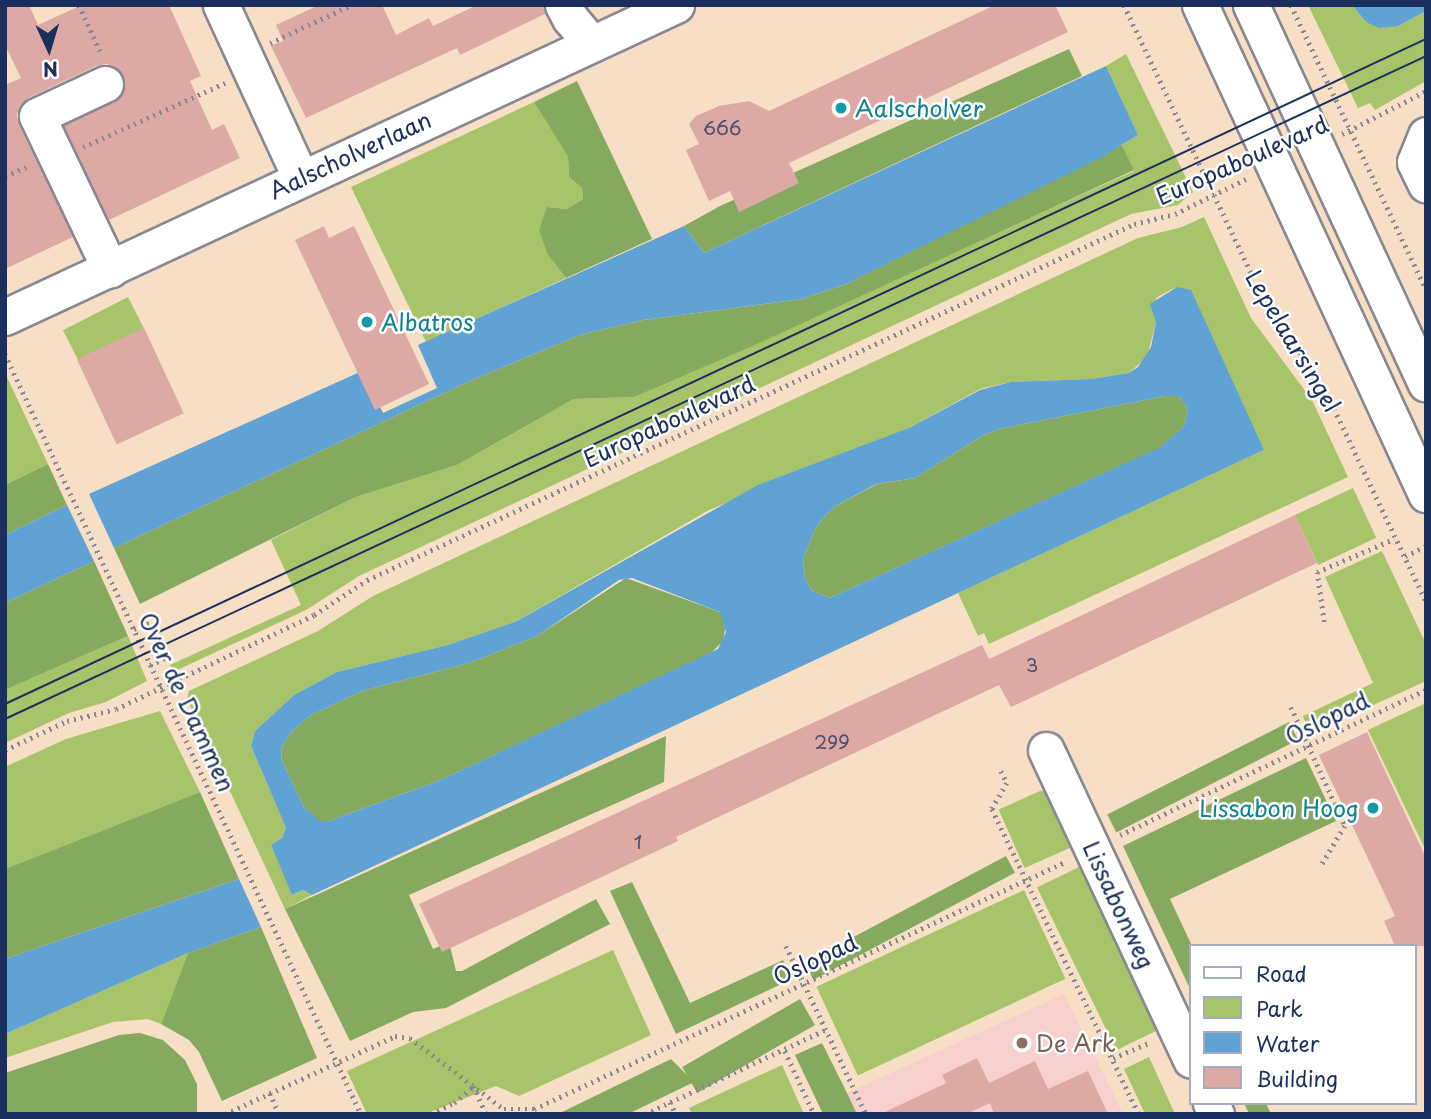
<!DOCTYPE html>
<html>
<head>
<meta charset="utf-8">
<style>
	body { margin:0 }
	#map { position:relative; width:1431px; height:1119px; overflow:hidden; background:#f6dfc5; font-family:"Playpen Sans",sans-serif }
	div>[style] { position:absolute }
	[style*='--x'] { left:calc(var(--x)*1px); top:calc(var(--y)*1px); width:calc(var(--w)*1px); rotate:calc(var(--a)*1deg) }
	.built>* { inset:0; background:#f7d0cd }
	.green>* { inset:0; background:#a7c46b; transform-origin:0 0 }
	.forest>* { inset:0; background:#85aa5f; transform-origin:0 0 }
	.water>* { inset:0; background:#60a2d4 }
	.building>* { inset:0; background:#dca9a5; transform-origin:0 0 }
	.path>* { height:4.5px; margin-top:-2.25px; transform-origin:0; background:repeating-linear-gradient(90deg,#888792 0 2px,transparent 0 7px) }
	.roads { filter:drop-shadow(2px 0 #888792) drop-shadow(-2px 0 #888792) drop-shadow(0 2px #888792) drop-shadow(0 -2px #888792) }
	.minor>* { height:35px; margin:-17.5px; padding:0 17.5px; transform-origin:17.5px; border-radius:17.5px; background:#fff }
	.tram>* { height:2px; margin:-1px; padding:0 1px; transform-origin:1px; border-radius:1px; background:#1b2f5e }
	.dots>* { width:19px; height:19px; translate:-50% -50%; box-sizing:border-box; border:4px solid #fff; border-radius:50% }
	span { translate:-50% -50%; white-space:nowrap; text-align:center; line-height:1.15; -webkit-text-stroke:5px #fff; paint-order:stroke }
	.number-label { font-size:19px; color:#4b4e70 }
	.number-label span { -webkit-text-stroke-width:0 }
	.culture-label { font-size:23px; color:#0d838f }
	.left { translate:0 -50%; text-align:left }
	.right { translate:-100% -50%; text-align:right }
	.street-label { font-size:23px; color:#1b2f5e }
	.education-label { font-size:23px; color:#785e54 }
	.frame { position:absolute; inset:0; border:7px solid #1b2f5e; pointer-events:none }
	.legend { position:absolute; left:1189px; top:944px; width:228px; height:161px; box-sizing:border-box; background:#fff; border:2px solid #a4acbf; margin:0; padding:9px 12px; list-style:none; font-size:21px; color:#1b2f5e }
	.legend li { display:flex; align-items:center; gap:14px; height:35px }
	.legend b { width:35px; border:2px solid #a4acbf }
	.north { position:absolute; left:14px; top:14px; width:70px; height:70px; -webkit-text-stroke:5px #fff; paint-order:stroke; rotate:176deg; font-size:19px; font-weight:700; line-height:28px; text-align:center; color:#1b2f5e }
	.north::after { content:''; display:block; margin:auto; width:24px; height:32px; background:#1b2f5e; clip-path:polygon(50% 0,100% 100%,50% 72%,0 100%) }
</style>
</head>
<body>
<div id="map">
	<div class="built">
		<div style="clip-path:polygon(1064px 994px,1123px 1114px,857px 1114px,847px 1093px)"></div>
	</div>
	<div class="green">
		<div style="clip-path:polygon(1308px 5px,1352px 5px,1366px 22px,1398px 26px,1426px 11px,1426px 81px,1375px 110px,1370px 103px,1358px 108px)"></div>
		<div style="clip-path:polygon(1126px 54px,1193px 192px,1178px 205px,1131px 214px,359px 576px,306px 610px,173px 672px,170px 665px,301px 605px,271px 540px,356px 497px,457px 465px,574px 399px,634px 397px,1134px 171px,1122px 145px,1138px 135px,1106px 66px)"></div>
		<div style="clip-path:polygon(534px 102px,568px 157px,569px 177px,582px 188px,583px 199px,567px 209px,547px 207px,548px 255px,566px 278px,426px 342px,351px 187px)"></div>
		<div style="clip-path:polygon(1204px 217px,1251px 318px,1312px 400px,1348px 477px,989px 644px,984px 633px,978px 636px,958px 593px,1264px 450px,1177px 287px,1168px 291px,1156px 298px,1156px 322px,1147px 357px,1129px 373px,1091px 379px,1011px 382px,980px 389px,909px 428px,709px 510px,517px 621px,448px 645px,337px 672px,294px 695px,255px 731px,251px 746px,286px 828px,282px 838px,271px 845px,293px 895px,303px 890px,312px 895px,285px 909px,187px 699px,189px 691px,318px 631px,373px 596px,1138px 238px,1182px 227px)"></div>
		<div style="left:128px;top:297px;width:35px;height:73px;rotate:63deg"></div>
		<div style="clip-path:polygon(5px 373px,48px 464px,5px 485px)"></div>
		<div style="left:1353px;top:488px;width:55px;height:64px;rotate:65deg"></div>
		<div style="clip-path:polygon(1382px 551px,1426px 644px,1426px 681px,1310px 734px,1303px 716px,1373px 683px,1325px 577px)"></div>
		<div style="clip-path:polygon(128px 636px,147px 681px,106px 702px,69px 713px,5px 743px,5px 690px)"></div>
		<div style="clip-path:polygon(1426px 703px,1426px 851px,1368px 730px)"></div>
		<div style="clip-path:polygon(160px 711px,200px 792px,5px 869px,5px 767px,66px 739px)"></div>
		<div style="left:1047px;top:788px;width:64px;height:53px;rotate:66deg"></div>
		<div style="left:1081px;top:866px;width:181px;height:49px;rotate:64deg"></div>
		<div style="left:1024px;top:890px;width:98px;height:229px;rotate:65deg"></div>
		<div style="clip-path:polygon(613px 950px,651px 1035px,519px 1096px,496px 1086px,425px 1114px,367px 1114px,347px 1071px)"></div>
		<div style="clip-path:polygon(188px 953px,161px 1024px,148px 1019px,113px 1022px,5px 1058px,5px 1034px)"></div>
		<div style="clip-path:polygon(1149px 1057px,1175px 1114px,1145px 1114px,1124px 1069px)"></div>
		<div style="clip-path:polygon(782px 1065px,804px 1114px,692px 1114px,689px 1108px)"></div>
	</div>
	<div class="forest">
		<div style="clip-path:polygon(1069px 49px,1082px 76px,704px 253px,684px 226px,720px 206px)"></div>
		<div style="clip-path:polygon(577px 81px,652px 239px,566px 278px,548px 255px,539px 230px,547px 207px,567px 209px,583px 199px,582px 188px,569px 177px,568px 157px,534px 102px)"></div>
		<div style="clip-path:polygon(1122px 145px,1134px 170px,755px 345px,634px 397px,574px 399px,457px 465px,356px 497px,140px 604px,114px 548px,472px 380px,580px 335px,643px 320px,801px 299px,846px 284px)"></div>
		<div style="clip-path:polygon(1165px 396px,1179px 396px,1188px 409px,1184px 426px,1162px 447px,830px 598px,812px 591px,805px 578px,803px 560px,814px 531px,823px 518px,834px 507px,877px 484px,915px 478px,982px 436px,999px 429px)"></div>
		<div style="clip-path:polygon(48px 464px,67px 505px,5px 535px,5px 485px)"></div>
		<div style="clip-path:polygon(94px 561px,128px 636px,5px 690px,5px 603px)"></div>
		<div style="clip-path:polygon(626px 578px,720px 612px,726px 624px,723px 641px,711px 653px,441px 780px,329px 821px,320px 822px,304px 807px,282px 761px,281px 748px,292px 731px,311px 715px,362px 691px,469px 663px,537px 636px)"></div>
		<div style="left:1289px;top:722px;width:20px;height:204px;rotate:63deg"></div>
		<div style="clip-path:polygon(666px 736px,664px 782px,409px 895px,433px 949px,449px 942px,456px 971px,462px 971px,596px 899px,610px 924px,446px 1008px,413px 1012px,350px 1041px,285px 909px)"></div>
		<div style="clip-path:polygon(1306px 758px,1336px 821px,1170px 899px,1192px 946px,1191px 991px,1123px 846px)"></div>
		<div style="clip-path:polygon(200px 792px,239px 879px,5px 959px,5px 869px)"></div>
		<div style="left:1006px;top:856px;width:19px;height:228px;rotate:62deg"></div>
		<div style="clip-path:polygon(632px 882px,690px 1003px,783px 960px,792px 979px,676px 1034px,610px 891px)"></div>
		<div style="clip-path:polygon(261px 927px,317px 1058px,222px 1101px,199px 1052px,189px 1040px,161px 1024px,188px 953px)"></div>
		<div style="left:800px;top:999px;width:30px;height:136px;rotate:60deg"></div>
		<div style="clip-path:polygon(140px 1033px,163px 1040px,185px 1060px,197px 1084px,197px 1112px,5px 1114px,5px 1073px,119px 1035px)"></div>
		<div style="clip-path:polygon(822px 1043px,847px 1093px,857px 1114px,823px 1114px,795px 1055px)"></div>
		<div style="clip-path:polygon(671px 1059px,694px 1082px,628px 1114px,558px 1114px)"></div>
		<div style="clip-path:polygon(1244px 1103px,1266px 1103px,1271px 1114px,1249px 1114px)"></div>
	</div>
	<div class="water">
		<div style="clip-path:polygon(1352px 5px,1426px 5px,1426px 11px,1398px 26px,1379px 28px,1366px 22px)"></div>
		<div style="clip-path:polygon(1106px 66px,1138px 135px,1100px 158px,846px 284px,801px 299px,643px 320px,580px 335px,472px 380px,114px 548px,89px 494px,362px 371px,383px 413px,437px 388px,418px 345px,684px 226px,704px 253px)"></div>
		<div style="clip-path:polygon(evenodd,1177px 287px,1191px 290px,1264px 450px,312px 895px,303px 890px,292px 895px,271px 845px,282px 838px,286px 828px,251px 746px,255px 731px,294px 695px,337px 672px,448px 645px,517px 621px,758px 485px,909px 428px,980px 390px,1011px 382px,1091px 379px,1129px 373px,1138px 367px,1151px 347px,1156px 322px,1150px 304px,1177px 287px,1165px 396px,1179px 396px,1188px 409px,1184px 426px,1161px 447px,830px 598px,812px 591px,805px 578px,803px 560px,814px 531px,823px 518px,834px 507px,876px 484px,915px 478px,982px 436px,999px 429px,1165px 396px,1177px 287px,632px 578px,720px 612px,726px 632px,718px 649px,441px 780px,329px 821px,320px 821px,304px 807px,282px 761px,281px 748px,292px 731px,311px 715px,362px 691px,469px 663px,537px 636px,619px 580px,632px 578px)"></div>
		<div style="clip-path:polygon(67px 505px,94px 561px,5px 603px,5px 535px)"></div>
		<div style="clip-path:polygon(239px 879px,261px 927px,188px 953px,5px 1034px,5px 959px)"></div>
	</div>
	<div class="building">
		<div style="clip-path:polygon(5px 5px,29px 5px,38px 25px,82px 5px,169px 5px,201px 76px,190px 81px,212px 130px,224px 124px,240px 158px,109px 220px,64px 126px,114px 102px,122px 95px,125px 85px,117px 68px,107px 64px,96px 66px,28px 98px,20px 105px,17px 115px,19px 125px,73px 237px,5px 269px,5px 85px,21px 78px,5px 45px)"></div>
		<div style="clip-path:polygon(319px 5px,382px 5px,396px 35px,429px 18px,433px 26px,477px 5px,543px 5px,545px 14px,460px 55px,457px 48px,306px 118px,271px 46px,283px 41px,276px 25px)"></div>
		<div style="clip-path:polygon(995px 5px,1055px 5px,1068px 32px,789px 163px,799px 183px,739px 212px,730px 191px,709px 201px,686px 150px,699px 144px,689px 124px,696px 116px,719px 106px,749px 101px,769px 111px)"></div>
		<div style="clip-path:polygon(324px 226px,329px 238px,354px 226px,429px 384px,375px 410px,295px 240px)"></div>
		<div style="left:144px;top:328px;width:94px;height:74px;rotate:65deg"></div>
		<div style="clip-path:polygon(1295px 515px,1317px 563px,1011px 707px,999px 685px,676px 837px,678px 841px,442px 952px,419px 904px,982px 645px,989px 659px)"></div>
		<div style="clip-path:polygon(1367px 732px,1426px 858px,1426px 946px,1395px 946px,1384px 921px,1395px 916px,1319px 755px)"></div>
		<div style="clip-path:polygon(977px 1058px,989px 1083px,1035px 1061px,1048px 1089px,1088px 1071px,1108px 1114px,994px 1114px,990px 1103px,966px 1114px,881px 1114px,946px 1083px,942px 1075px)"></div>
	</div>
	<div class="path">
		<div style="--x:79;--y:5;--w:53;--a:65.4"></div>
		<div style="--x:1124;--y:5;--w:341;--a:64.6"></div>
		<div style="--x:1270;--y:313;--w:81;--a:52.6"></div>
		<div style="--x:1319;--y:377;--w:248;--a:64.5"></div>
		<div style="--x:1291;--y:5;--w:314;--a:64.6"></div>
		<div style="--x:270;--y:43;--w:89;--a:-25.1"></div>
		<div style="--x:1342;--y:134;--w:94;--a:-27.1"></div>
		<div style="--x:83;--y:147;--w:156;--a:-24.3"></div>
		<div style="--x:5;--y:176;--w:25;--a:-23"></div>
		<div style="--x:5;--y:354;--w:839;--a:64.9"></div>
		<div style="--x:1405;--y:556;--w:23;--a:-25"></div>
		<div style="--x:1324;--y:622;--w:50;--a:-98"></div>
		<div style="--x:1317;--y:572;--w:84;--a:-23.2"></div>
		<div style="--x:134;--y:629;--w:17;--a:-21"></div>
		<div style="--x:150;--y:665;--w:17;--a:-24"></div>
		<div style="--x:1291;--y:707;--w:131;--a:65.6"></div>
		<div style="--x:1345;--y:826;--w:47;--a:121"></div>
		<div style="--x:5;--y:750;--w:68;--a:-25.1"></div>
		<div style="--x:67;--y:721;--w:50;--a:-13.8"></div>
		<div style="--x:116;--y:709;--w:219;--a:-25.4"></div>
		<div style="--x:314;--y:615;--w:64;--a:-33.4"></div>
		<div style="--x:367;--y:580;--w:846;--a:-24.9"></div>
		<div style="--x:1134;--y:224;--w:42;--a:-13.7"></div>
		<div style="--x:1175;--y:214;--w:79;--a:-26.2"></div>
		<div style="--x:1001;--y:771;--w:13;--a:63"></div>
		<div style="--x:1007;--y:783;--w:30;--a:120"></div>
		<div style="--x:992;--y:809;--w:339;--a:64.3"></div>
		<div style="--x:1120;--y:835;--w:339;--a:-25.4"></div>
		<div style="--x:786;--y:946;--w:186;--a:64.5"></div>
		<div style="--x:785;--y:1051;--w:69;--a:65.3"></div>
		<div style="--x:1113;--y:1058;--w:41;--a:-22.8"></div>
		<div style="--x:270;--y:1093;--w:23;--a:67"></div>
		<div style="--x:670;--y:1102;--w:13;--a:63"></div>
		<div style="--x:225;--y:1114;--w:187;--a:-24.6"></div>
		<div style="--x:395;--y:1036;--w:15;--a:8"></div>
		<div style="--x:410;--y:1038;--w:118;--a:37.1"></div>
		<div style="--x:504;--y:1109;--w:30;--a:0"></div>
		<div style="--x:534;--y:1109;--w:586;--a:-24.95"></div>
		<div style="--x:431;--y:1114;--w:25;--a:-26"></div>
		<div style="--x:454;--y:1103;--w:26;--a:-40"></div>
		<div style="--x:474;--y:1086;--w:30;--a:67"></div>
		<div style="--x:645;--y:1114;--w:201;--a:-25"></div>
	</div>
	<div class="roads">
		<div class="minor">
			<div style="--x:221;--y:5;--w:189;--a:65.3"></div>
			<div style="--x:563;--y:5;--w:15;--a:62"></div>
			<div style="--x:570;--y:18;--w:33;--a:50"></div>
			<div style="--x:1200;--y:5;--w:539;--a:65.2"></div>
			<div style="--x:1251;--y:5;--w:417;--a:65.2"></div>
			<div style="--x:105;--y:84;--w:75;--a:154.8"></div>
			<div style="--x:37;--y:116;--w:170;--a:64.5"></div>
			<div style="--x:1426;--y:135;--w:29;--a:112"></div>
			<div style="--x:1415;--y:162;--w:25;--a:64"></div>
			<div style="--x:5;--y:317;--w:740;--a:-24.94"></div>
			<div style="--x:1046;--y:750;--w:342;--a:64.9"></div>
			<div style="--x:1211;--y:1103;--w:12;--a:66"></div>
		</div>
	</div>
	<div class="tram">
		<div style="--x:5;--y:704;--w:1569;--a:-25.08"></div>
		<div style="--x:5;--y:719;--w:1568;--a:-25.01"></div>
	</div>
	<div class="dots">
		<div style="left:841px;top:108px;background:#0f9aa8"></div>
		<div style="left:367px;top:322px;background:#0f9aa8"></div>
		<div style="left:1373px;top:808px;background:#0f9aa8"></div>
		<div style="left:1022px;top:1043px;background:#8d6e63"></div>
	</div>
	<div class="number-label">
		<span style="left:722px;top:128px">666</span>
		<span style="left:1032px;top:665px">3</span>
		<span style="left:832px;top:742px">299</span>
		<span style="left:638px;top:842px">1</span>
	</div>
	<div class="culture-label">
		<span class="left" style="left:855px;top:108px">Aalscholver</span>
		<span class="left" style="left:381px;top:322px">Albatros</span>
		<span class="right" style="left:1359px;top:808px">Lissabon Hoog</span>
	</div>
	<div class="street-label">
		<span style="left:350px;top:155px;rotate:-25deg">Aalscholverlaan</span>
		<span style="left:1242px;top:160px;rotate:-24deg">Europaboulevard</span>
		<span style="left:1293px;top:341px;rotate:59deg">Lepelaarsingel</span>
		<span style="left:669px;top:421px;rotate:-25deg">Europaboulevard</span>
		<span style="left:187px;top:702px;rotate:65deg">Over de Dammen</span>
		<span style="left:1327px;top:718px;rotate:-26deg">Oslopad</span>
		<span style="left:1119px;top:905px;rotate:65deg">Lissabonweg</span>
		<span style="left:815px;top:959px;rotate:-25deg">Oslopad</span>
	</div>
	<div class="education-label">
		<span class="left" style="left:1036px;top:1043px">De Ark</span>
	</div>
	<div class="frame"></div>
	<ul class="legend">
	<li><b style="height:9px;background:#fff"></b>Road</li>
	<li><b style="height:19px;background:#a7c46b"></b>Park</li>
	<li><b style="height:19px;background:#60a2d4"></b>Water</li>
	<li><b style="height:19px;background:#dca9a5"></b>Building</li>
	</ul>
	<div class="north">N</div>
</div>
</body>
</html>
